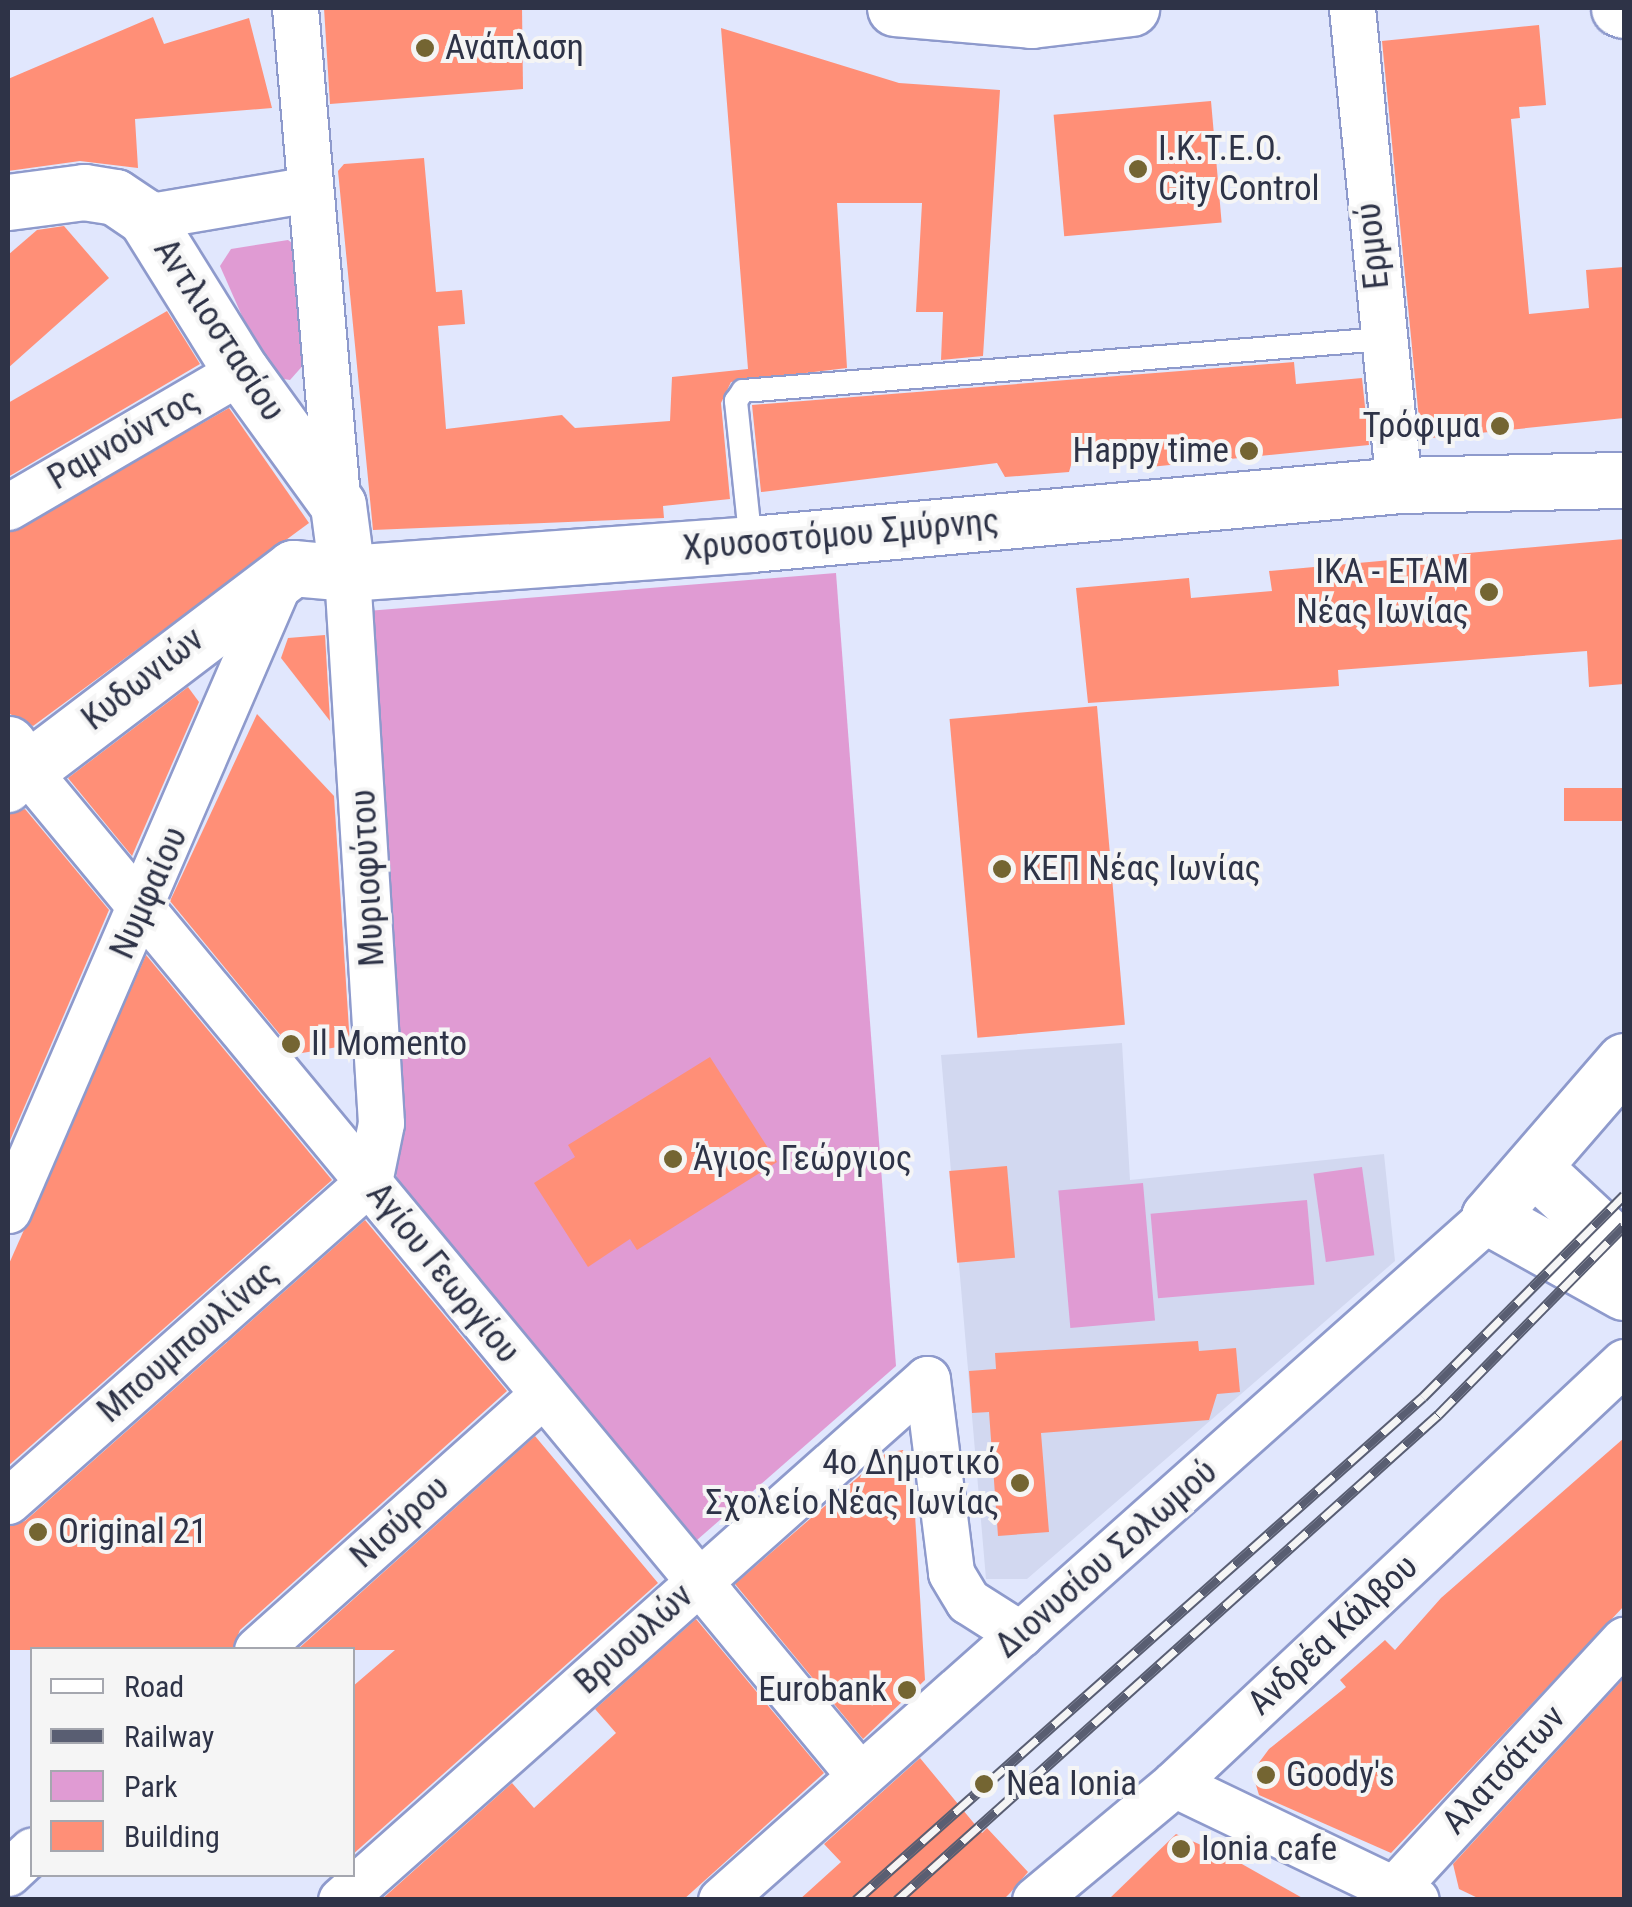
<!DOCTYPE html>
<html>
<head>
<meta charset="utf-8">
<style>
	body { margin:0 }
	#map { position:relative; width:1632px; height:1907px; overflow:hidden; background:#e1e7fd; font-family:"Roboto Condensed",sans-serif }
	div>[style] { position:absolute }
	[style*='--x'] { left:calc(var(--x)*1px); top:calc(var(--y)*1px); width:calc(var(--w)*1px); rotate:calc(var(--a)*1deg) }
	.built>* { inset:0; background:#d2d8f0 }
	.green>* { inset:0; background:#e09bd3; transform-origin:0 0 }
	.building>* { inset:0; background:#ff8f77; transform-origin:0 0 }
	.roads { filter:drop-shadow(2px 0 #8e9acc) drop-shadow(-2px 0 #8e9acc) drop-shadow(0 2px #8e9acc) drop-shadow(0 -2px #8e9acc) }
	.lane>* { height:22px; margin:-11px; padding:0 11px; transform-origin:11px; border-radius:11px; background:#fff }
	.street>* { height:45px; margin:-22.5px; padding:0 22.5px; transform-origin:22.5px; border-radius:22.5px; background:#fff }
	.secondary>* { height:55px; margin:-27.5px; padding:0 27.5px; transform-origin:27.5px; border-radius:27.5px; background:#fff }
	.rail>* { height:11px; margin-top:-5.5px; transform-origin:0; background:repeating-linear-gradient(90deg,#f5f5f5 0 22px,#595e72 0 44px); box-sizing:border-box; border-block:2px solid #595e72 }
	.dots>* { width:28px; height:28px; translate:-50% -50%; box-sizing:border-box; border:5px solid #f5f5f5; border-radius:50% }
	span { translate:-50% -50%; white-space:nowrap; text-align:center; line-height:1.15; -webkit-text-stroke:8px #f5f5f5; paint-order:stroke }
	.poi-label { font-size:35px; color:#2e3347 }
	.left { translate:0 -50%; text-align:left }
	.right { translate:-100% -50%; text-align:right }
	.street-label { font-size:35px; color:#2e3347 }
	.frame { position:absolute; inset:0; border:10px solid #2e3347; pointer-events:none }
	.legend { position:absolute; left:30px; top:1647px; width:325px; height:230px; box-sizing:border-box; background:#f5f5f5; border:2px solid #a5a7af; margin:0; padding:12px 18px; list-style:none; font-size:30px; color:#2e3347 }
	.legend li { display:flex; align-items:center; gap:20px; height:50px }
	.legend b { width:50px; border:2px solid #a5a7af }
</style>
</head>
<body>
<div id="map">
	<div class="built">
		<div style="clip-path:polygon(1122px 1043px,1130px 1180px,1384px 1154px,1395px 1261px,1027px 1579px,986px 1579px,941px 1055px)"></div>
	</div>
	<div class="green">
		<div style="clip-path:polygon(288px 240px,296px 246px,306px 362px,290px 380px,277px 378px,261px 359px,220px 266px,231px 249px)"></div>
		<div style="clip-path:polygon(836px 573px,896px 1366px,697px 1540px,397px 1188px,367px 611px)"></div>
		<div style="left:1362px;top:1167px;width:89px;height:49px;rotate:82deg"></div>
		<div style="left:1143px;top:1183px;width:138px;height:85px;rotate:85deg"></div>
		<div style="left:1307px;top:1200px;width:85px;height:157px;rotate:85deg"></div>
	</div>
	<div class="building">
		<div style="clip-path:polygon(324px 8px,522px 8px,523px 89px,330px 104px)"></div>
		<div style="clip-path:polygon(153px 17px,164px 44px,249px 18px,272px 108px,135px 119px,138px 168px,80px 161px,8px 171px,8px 79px)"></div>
		<div style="clip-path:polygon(1539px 25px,1546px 105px,1519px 107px,1520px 118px,1511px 119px,1529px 314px,1589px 308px,1586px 270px,1624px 267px,1624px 418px,1421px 439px,1382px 41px)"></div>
		<div style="clip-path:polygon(721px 28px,899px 83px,1000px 90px,983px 356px,941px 360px,943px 312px,916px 312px,922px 203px,837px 203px,847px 368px,731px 382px,721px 403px,730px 499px,663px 506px,664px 518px,373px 530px,338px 171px,344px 164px,424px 158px,436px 292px,462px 290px,465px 324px,438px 326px,446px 429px,562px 415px,575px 428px,670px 421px,672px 377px,748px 369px)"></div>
		<div style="left:1211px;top:101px;width:122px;height:158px;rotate:85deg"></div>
		<div style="clip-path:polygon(64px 226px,109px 278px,8px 368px,8px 255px,37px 230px)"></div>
		<div style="clip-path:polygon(167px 311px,200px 364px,8px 477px,8px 403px)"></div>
		<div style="clip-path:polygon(1294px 362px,1296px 384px,1362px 378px,1369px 445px,1150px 467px,1149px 449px,1074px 455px,1069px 472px,1005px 477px,997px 463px,761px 492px,752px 405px)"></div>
		<div style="clip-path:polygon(229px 408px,309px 523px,33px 726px,8px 713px,8px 533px)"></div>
		<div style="clip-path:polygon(1624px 539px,1624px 684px,1589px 687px,1587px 651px,1338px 670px,1339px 686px,1088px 703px,1076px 588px,1189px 578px,1191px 598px,1272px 591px,1269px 571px)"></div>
		<div style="clip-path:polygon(325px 635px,330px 721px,281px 658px,288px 638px)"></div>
		<div style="clip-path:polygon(188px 687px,199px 702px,132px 856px,68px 778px)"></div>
		<div style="left:1097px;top:706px;width:320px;height:148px;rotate:85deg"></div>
		<div style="clip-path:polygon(257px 714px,334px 796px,350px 1045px,296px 1054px,170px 901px)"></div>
		<div style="left:1624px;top:788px;width:33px;height:60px;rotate:90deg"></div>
		<div style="clip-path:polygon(25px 809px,109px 910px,8px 1145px,8px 814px)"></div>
		<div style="clip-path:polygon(146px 955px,332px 1180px,8px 1466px,8px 1266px)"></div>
		<div style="clip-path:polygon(710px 1057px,777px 1162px,637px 1250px,630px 1239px,588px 1267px,534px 1183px,575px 1157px,568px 1145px)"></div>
		<div style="left:1007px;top:1166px;width:92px;height:58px;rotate:85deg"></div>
		<div style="clip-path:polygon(365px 1220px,507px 1391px,240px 1630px,232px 1650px,8px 1650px,8px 1526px,25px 1521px)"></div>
		<div style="clip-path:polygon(1198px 1341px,1199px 1351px,1236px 1348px,1240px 1392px,1217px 1394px,1209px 1420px,1041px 1433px,1049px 1532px,998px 1536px,989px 1412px,972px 1413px,969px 1371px,996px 1369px,995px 1353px)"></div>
		<div style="clip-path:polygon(535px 1436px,658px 1583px,352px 1855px,352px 1687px,395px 1650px,297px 1650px)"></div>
		<div style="clip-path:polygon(1624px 1438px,1624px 1606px,1391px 1853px,1259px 1795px,1252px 1772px,1269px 1749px,1346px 1687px,1340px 1680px,1385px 1640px,1395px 1650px,1441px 1598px)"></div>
		<div style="clip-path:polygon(903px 1450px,913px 1481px,925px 1680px,863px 1739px,735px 1584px,886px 1453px)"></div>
		<div style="clip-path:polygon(696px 1619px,824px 1773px,683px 1900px,381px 1900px,512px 1783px,534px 1808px,616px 1733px,595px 1709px)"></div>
		<div style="clip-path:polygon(1624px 1678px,1624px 1900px,1482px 1900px,1459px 1889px,1453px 1864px)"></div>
		<div style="clip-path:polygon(920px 1758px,982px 1833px,987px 1828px,1028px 1872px,1010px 1893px,1003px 1900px,799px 1900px,841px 1862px,824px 1844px)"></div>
		<div style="clip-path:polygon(1176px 1834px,1233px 1859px,1306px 1900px,1108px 1900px)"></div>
	</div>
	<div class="roads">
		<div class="lane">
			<div style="--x:751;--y:544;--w:144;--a:-96"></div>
			<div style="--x:736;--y:401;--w:12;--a:-55"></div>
			<div style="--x:743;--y:391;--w:642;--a:-4.65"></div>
		</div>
		<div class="street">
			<div style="--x:295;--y:8;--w:499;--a:85.1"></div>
			<div style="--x:1352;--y:8;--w:479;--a:84.4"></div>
			<div style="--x:145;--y:217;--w:167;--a:-9.6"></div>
			<div style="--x:8;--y:507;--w:270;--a:-30.3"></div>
			<div style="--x:8;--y:789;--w:27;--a:-45"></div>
			<div style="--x:27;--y:770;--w:1306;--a:50.37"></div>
			<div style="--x:8;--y:1210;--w:694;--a:-66.65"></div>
			<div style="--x:927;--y:1379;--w:195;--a:82.9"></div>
			<div style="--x:951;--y:1573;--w:33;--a:59"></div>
			<div style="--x:968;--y:1601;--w:62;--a:32.4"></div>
			<div style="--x:8;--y:1501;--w:482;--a:-41.5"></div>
			<div style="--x:369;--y:1182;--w:60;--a:-78.5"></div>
			<div style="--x:381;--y:1123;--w:551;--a:-93.54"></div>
			<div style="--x:257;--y:1650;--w:384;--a:-41.8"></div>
			<div style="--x:1174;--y:1784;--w:268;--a:25.6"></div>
			<div style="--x:8;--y:1873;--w:33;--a:-43"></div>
			<div style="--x:341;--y:1900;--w:784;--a:-41.64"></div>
			<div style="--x:721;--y:1900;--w:1028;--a:-41.65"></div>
			<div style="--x:1035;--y:1900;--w:181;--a:-39.8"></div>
			<div style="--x:1174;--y:1784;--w:617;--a:-43.16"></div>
			<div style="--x:1384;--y:1900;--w:354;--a:-47.3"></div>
		</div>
		<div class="secondary">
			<div style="--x:895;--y:8;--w:137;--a:5"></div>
			<div style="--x:1031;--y:20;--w:101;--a:-6.8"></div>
			<div style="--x:1619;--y:8;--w:5;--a:22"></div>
			<div style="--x:8;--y:202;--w:77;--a:-7.5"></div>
			<div style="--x:84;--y:192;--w:31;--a:9"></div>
			<div style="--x:115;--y:197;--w:36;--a:34"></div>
			<div style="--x:145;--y:217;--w:181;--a:58.1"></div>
			<div style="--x:241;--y:371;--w:165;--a:54.1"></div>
			<div style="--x:338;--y:505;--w:69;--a:82.5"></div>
			<div style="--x:8;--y:744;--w:32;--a:54"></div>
			<div style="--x:27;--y:770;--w:334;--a:-37.2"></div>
			<div style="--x:293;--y:568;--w:54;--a:5.3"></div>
			<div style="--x:347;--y:573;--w:405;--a:-4.1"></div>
			<div style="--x:751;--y:544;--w:651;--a:-5.2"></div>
			<div style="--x:1399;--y:485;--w:225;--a:-1.3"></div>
			<div style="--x:1624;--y:1061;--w:206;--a:130.9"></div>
			<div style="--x:1489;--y:1217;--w:154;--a:29.1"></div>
			<div style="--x:1533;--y:1167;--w:125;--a:43"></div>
		</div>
	</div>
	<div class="rail">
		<div style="--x:856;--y:1900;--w:758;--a:-41.58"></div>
		<div style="--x:1423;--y:1397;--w:285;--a:-45.1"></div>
		<div style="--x:897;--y:1900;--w:727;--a:-41.88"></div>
		<div style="--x:1438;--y:1415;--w:265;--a:-45.5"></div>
	</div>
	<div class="dots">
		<div style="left:425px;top:48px;background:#746532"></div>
		<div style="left:1138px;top:169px;background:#746532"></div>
		<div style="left:1500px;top:426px;background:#746532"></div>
		<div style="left:1249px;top:451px;background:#746532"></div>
		<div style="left:1489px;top:592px;background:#746532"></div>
		<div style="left:1002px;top:869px;background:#746532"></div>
		<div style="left:291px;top:1044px;background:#746532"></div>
		<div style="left:673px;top:1159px;background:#746532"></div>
		<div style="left:1020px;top:1483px;background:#746532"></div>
		<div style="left:38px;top:1532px;background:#746532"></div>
		<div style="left:907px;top:1690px;background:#746532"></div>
		<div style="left:1266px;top:1775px;background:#746532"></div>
		<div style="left:984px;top:1784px;background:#746532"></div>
		<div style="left:1181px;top:1849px;background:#746532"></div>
	</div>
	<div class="poi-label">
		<span class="left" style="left:445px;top:48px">Ανάπλαση</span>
		<span class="left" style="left:1158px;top:169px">I.Κ.Τ.Ε.Ο.<br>City Control</span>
		<span class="right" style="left:1480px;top:426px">Τρόφιμα</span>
		<span class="right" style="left:1229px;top:451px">Happy time</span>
		<span class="right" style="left:1469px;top:592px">ΙΚΑ - ΕΤΑΜ<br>Νέας Ιωνίας</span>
		<span class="left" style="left:1022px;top:869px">ΚΕΠ Νέας Ιωνίας</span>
		<span class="left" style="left:311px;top:1044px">Il Momento</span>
		<span class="left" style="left:693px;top:1159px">Άγιος Γεώργιος</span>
		<span class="right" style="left:1000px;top:1483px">4ο Δημοτικό<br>Σχολείο Νέας Ιωνίας</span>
		<span class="left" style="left:58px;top:1532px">Original 21</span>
		<span class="right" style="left:887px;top:1690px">Eurobank</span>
		<span class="left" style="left:1286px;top:1775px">Goody's</span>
		<span class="left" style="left:1006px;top:1784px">Nea Ionia</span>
		<span class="left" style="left:1201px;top:1849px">Ionia cafe</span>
	</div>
	<div class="street-label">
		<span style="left:1373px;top:246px;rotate:-96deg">Ερμού</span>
		<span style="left:219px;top:330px;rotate:57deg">Αντλιοστασίου</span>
		<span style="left:124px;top:439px;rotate:-30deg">Ραμνούντος</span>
		<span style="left:841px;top:535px;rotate:-5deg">Χρυσοστόμου Σμύρνης</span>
		<span style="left:143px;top:679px;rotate:-38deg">Κυδωνιών</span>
		<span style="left:368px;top:878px;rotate:-93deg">Μυριοφύτου</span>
		<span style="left:149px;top:893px;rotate:-66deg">Νυμφαίου</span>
		<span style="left:443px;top:1273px;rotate:51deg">Αγίου Γεωργίου</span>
		<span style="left:188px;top:1342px;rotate:-41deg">Μπουμπουλίνας</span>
		<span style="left:400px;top:1522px;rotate:-42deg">Νισύρου</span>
		<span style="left:1106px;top:1559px;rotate:-41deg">Διονυσίου Σολωμού</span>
		<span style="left:1333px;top:1635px;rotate:-43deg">Ανδρέα Κάλβου</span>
		<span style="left:634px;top:1639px;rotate:-42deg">Βρυουλών</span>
		<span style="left:1504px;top:1770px;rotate:-47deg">Αλατσάτων</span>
	</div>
	<div class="frame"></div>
	<ul class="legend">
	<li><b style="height:12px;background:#fff"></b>Road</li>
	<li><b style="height:12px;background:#595e72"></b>Railway</li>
	<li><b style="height:28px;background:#e09bd3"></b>Park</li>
	<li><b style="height:28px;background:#ff8f77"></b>Building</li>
	</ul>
</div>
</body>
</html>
